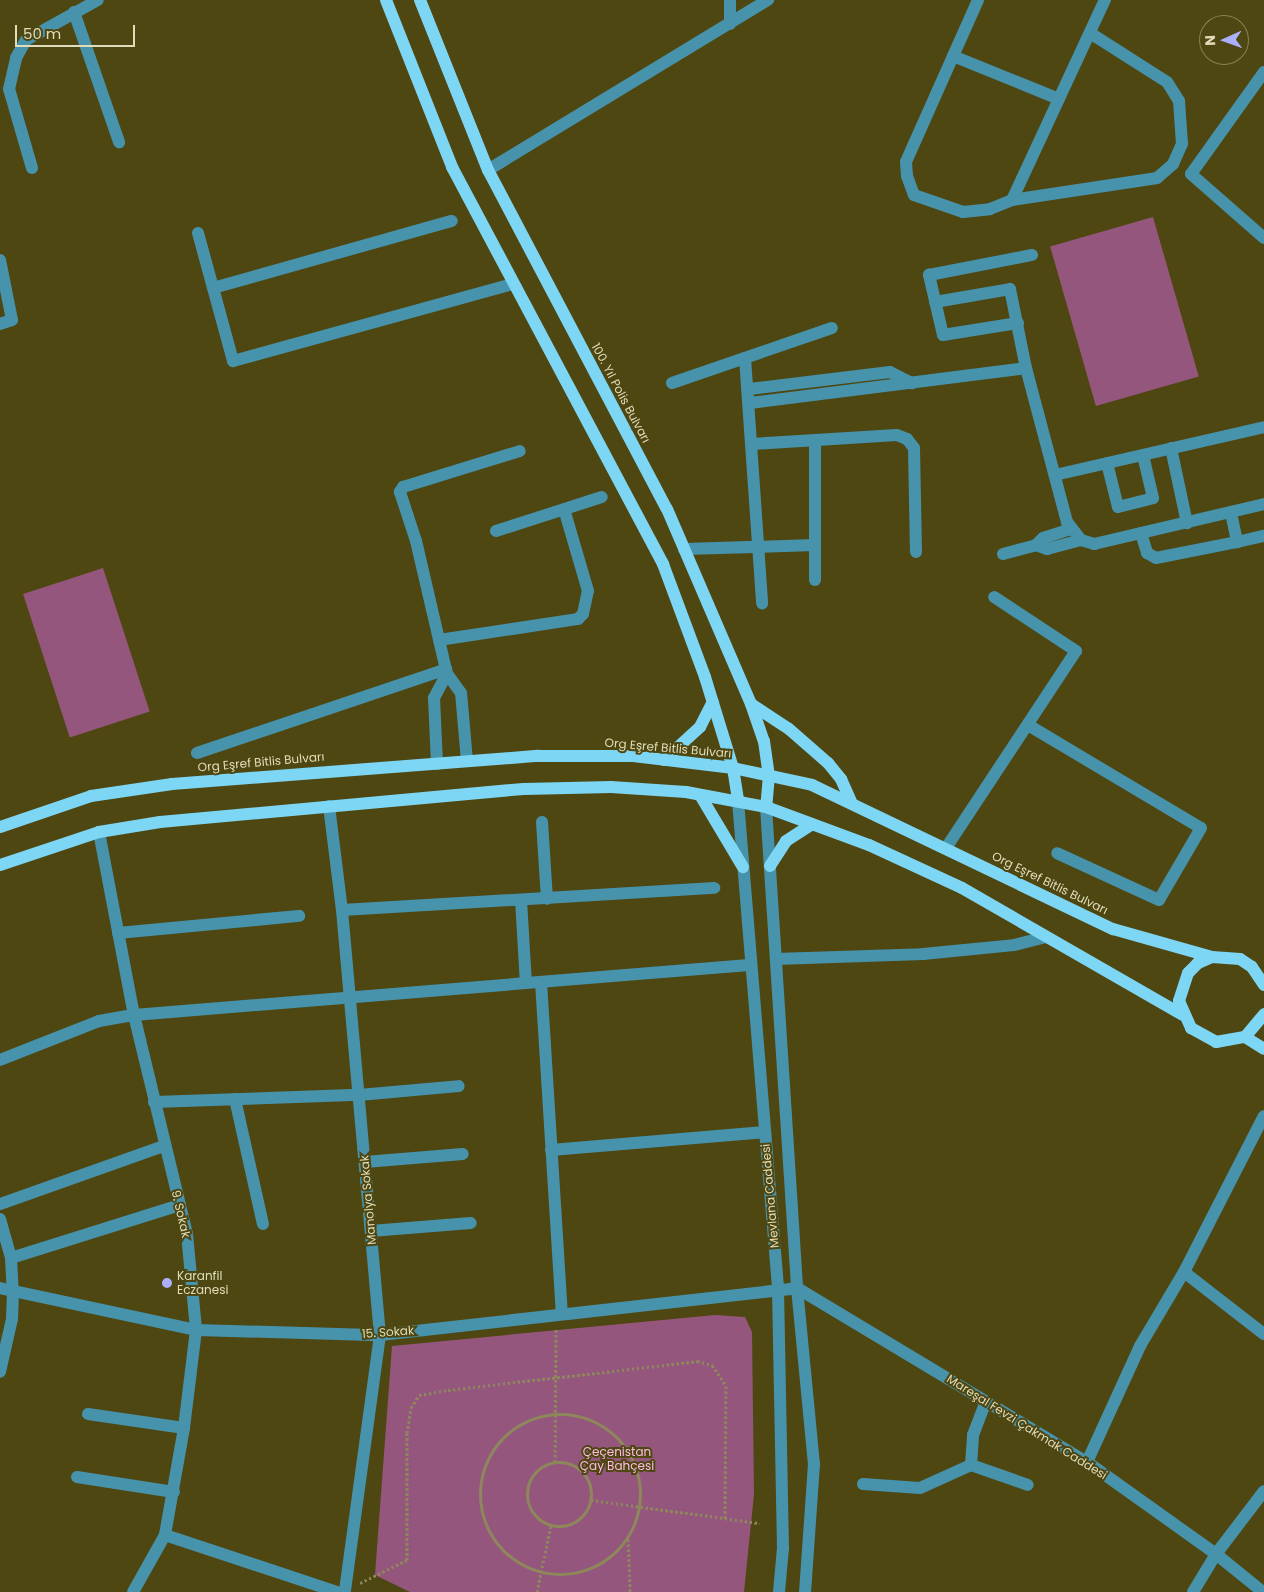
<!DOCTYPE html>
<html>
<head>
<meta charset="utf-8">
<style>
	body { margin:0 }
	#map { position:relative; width:1264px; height:1592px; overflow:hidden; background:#4e4712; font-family:Poppins,sans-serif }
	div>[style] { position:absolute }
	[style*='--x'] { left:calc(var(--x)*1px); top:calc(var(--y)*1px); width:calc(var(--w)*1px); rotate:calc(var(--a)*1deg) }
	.green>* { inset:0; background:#95567e; transform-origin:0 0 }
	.path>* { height:3px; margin-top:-1.5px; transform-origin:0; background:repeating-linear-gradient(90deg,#8d875b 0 2.5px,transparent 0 5px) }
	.path>.ring { margin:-1.5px; padding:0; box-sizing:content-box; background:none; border:3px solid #8d875b; border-radius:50% }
	.minor>* { height:12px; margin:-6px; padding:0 6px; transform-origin:6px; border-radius:6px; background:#4793ac }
	.major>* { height:12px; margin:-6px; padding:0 6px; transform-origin:6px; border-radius:6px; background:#7ed6f5 }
	.dots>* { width:14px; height:14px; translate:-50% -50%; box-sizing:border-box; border:2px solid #4e4712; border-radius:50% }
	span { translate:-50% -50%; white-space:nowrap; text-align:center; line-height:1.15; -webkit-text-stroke:4px #4e4712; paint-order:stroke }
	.street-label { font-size:12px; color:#e1ddbb }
	.poi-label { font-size:12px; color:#e1ddbb }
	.left { translate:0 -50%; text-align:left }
	.park-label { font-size:12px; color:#ffbbe5 }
	.north { position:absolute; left:1199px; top:15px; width:50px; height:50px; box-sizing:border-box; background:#4e4712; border:1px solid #898356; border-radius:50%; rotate:268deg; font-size:14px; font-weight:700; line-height:20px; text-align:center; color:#e1ddbb }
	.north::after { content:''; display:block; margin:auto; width:18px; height:22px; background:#acaffb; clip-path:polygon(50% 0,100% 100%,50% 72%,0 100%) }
	.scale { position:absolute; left:15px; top:25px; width:120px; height:22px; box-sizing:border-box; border:2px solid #e1ddbb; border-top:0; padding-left:6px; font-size:15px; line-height:18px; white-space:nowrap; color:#e1ddbb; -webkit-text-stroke:4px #4e4712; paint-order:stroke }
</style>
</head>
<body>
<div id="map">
	<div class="green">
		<div style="left:1153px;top:217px;width:166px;height:107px;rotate:74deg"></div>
		<div style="left:103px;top:568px;width:151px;height:84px;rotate:72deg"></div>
		<div style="clip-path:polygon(715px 1315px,745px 1317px,752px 1332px,754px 1494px,744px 1592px,410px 1592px,375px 1575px,392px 1346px)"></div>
	</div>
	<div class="path">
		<div class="ring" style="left:480px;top:1414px;width:157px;height:157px"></div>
		<div style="--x:555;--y:1462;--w:134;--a:-89.6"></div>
		<div class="ring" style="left:527px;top:1462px;width:61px;height:61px"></div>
		<div style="--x:591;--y:1500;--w:170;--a:7.8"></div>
		<div style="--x:628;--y:1539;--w:53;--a:87.8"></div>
		<div style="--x:360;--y:1583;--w:52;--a:-26.1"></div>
		<div style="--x:407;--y:1560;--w:127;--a:-90"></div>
		<div style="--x:407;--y:1433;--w:25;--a:-81"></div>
		<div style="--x:411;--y:1408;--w:15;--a:-58"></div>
		<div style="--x:419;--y:1395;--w:29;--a:-10"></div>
		<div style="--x:448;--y:1390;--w:251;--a:-6.6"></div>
		<div style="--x:697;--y:1361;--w:16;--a:15"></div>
		<div style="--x:712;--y:1365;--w:25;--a:56"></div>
		<div style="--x:726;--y:1386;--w:133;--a:90.4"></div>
		<div style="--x:537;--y:1592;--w:68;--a:-78.2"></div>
	</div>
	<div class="minor">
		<div style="--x:730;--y:0;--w:24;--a:90"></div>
		<div style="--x:978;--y:0;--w:177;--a:114"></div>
		<div style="--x:906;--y:162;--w:14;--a:86"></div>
		<div style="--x:907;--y:176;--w:20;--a:70"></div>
		<div style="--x:914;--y:195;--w:52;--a:19.1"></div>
		<div style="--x:963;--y:212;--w:27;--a:-6"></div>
		<div style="--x:990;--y:209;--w:24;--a:-22"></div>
		<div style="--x:1012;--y:200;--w:221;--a:-65.1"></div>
		<div style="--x:74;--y:12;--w:138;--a:70.9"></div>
		<div style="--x:953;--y:56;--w:114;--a:22.1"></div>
		<div style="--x:1264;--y:72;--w:125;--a:125.6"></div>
		<div style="--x:1191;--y:174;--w:97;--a:41.2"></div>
		<div style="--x:32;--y:168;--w:82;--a:-106.2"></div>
		<div style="--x:9;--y:89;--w:32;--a:-77"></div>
		<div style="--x:16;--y:58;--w:21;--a:-61"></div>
		<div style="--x:26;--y:40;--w:82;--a:-29.1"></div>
		<div style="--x:488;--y:170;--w:328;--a:-31.3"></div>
		<div style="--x:1012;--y:200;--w:147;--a:-8.6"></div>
		<div style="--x:1157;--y:178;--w:21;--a:-41"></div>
		<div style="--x:1173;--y:164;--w:22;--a:-66"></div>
		<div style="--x:1182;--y:144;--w:43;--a:-94"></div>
		<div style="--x:1179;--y:101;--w:22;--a:-122"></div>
		<div style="--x:1167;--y:82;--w:91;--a:-147.5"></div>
		<div style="--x:198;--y:233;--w:133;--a:74.7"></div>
		<div style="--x:233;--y:361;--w:289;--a:-15.4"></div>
		<div style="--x:0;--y:260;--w:61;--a:78.7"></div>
		<div style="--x:12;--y:320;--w:13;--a:162"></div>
		<div style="--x:213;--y:288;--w:248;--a:-15.7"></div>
		<div style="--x:935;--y:302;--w:76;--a:-9.8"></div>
		<div style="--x:1010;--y:289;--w:81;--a:78.6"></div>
		<div style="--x:1018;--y:323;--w:76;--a:170.9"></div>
		<div style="--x:943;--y:335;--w:62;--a:-103.1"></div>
		<div style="--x:929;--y:275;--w:105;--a:-11"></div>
		<div style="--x:745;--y:358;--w:246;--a:86"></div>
		<div style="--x:672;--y:383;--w:169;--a:-19"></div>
		<div style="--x:749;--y:389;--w:142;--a:-6.9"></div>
		<div style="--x:890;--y:372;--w:25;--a:27"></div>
		<div style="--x:750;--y:403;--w:278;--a:-7.2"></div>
		<div style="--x:1026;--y:368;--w:159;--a:75.1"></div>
		<div style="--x:1067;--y:522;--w:23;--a:52"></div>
		<div style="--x:1081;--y:540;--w:14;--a:17"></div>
		<div style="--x:1094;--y:544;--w:175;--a:-13.2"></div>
		<div style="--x:752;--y:444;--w:145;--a:-3.6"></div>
		<div style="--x:897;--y:435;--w:11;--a:22"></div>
		<div style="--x:907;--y:439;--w:11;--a:52"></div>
		<div style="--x:914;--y:448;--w:104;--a:88.9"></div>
		<div style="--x:1171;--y:448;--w:77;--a:78"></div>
		<div style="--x:1107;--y:463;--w:45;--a:76"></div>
		<div style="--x:1118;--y:507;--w:36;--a:-14"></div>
		<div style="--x:1153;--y:498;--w:44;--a:-103.1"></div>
		<div style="--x:1055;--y:475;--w:214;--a:-12.9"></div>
		<div style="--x:1231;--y:513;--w:30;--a:78"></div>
		<div style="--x:1237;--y:542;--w:28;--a:-13"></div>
		<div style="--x:496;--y:531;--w:111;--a:-17.8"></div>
		<div style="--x:1141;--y:533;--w:21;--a:73"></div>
		<div style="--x:1147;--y:553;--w:10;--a:29"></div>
		<div style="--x:1156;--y:558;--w:83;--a:-11.2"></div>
		<div style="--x:1036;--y:545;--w:10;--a:-45"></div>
		<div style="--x:1043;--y:538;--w:28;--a:-18"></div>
		<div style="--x:684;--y:549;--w:131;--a:-1.7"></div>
		<div style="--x:1003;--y:554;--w:34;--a:-15"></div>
		<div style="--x:1036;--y:545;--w:12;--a:20"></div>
		<div style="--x:1047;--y:549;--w:35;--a:-15"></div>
		<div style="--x:815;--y:580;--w:140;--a:-90"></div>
		<div style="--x:439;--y:640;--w:141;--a:-8.6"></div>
		<div style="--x:578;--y:619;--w:7;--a:-45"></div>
		<div style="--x:583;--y:614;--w:24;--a:-78"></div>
		<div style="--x:588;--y:591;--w:85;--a:-106.3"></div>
		<div style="--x:1028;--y:725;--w:201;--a:30.8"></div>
		<div style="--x:1201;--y:828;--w:83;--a:120.3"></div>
		<div style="--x:1159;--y:900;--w:112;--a:-155.3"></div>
		<div style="--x:197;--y:753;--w:263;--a:-18.6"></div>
		<div style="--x:467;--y:761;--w:68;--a:-95"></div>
		<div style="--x:461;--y:693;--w:24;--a:-126"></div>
		<div style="--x:447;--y:674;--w:137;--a:-103.1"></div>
		<div style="--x:416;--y:541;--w:52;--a:-108.1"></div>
		<div style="--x:400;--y:492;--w:6;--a:-59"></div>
		<div style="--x:403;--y:487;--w:122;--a:-17.1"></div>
		<div style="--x:437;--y:764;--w:66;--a:-92.6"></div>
		<div style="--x:434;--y:698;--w:27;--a:-62"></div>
		<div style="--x:738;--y:801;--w:490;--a:85.3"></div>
		<div style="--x:778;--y:1289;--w:259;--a:88.9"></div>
		<div style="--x:783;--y:1548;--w:44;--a:95.2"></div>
		<div style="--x:329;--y:806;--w:105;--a:82.9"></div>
		<div style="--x:342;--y:910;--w:427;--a:84.9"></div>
		<div style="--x:380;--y:1335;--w:259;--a:97.8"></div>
		<div style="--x:766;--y:807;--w:482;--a:86.3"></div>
		<div style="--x:797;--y:1288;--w:177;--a:84.5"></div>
		<div style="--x:814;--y:1464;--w:128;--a:94"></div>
		<div style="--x:542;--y:822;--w:77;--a:86.3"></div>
		<div style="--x:99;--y:832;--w:186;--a:79.2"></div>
		<div style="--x:134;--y:1015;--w:225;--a:76.4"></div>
		<div style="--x:187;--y:1234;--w:96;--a:84.6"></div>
		<div style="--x:196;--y:1330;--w:99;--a:97"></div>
		<div style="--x:184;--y:1428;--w:109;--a:100.1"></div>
		<div style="--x:165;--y:1535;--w:65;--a:119.3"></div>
		<div style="--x:946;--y:848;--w:236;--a:-56.6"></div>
		<div style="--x:1076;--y:651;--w:98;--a:-146.6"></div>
		<div style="--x:521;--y:900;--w:83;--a:86.6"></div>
		<div style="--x:342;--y:910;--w:373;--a:-3.4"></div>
		<div style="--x:118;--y:933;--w:182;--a:-5.4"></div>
		<div style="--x:776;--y:959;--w:147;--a:-1.9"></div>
		<div style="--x:923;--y:954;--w:91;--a:-5.6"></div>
		<div style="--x:1014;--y:945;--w:33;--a:-14"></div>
		<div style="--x:541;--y:982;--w:332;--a:86.4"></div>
		<div style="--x:0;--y:1060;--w:106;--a:-21.5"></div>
		<div style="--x:99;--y:1021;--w:36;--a:-10"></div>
		<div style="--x:134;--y:1015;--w:617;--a:-4.65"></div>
		<div style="--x:235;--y:1099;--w:128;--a:77.4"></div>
		<div style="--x:154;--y:1102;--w:205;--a:-2"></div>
		<div style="--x:359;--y:1095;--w:100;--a:-5.1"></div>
		<div style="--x:551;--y:1150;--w:215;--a:-4.8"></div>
		<div style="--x:365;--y:1162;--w:98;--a:-4.7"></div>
		<div style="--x:0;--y:1204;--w:174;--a:-19.5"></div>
		<div style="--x:0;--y:1219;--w:41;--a:74.2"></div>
		<div style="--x:11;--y:1258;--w:33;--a:87"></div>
		<div style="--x:13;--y:1291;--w:28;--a:92"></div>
		<div style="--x:12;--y:1319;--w:54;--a:102.8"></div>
		<div style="--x:371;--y:1231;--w:100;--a:-4.6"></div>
		<div style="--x:11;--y:1258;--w:177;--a:-17.4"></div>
		<div style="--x:1184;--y:1272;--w:101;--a:37.8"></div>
		<div style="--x:0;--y:1288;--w:200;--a:12.1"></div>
		<div style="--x:196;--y:1330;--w:184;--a:1.6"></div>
		<div style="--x:380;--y:1335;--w:420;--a:-6.4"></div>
		<div style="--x:797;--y:1288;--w:338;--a:31"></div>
		<div style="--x:1087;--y:1462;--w:158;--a:35.5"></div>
		<div style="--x:1216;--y:1554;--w:60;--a:39"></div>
		<div style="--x:88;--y:1414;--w:97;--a:8.3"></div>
		<div style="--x:1087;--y:1462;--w:128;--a:-65.4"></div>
		<div style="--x:1140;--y:1346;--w:86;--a:-59.3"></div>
		<div style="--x:1184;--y:1272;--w:175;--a:-62.9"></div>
		<div style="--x:971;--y:1465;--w:30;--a:-86"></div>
		<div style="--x:973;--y:1435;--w:36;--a:-69"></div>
		<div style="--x:77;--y:1477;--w:98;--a:8.8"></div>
		<div style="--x:863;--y:1484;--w:57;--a:4"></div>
		<div style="--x:920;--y:1488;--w:56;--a:-24.3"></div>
		<div style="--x:971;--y:1465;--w:60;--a:19.3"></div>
		<div style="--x:165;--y:1535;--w:181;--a:18.3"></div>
		<div style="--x:1193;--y:1592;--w:44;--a:-58.8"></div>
		<div style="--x:1216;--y:1554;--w:79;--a:-52.7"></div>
	</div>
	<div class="major">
		<div style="--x:386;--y:0;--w:180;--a:68.4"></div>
		<div style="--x:452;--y:167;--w:450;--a:62"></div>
		<div style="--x:663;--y:564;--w:121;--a:69.6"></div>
		<div style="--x:705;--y:677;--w:95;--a:72.9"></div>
		<div style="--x:733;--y:768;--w:33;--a:81"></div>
		<div style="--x:420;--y:0;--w:183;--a:68.2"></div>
		<div style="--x:488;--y:170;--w:383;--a:62.2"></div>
		<div style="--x:667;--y:509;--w:212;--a:66.7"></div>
		<div style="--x:751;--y:704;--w:39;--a:71"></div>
		<div style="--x:764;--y:741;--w:34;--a:82"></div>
		<div style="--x:769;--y:775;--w:32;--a:95"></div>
		<div style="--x:751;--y:704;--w:45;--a:33.3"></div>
		<div style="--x:789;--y:729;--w:52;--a:41.1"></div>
		<div style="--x:828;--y:763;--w:21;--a:51"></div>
		<div style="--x:841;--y:779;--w:24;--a:66"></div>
		<div style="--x:664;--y:760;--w:49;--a:-42.5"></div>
		<div style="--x:700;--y:727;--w:28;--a:-63"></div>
		<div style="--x:700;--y:795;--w:84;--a:59.2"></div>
		<div style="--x:0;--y:827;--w:96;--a:-18.8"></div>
		<div style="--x:91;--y:796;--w:82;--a:-8.4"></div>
		<div style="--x:172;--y:784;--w:367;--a:-4.4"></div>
		<div style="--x:538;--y:756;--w:95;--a:0"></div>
		<div style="--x:633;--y:756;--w:101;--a:6.8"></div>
		<div style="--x:733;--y:768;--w:81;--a:12.1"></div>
		<div style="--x:812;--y:785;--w:334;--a:25.6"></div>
		<div style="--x:1113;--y:929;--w:103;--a:15.8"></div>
		<div style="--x:0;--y:865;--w:104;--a:-18.4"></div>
		<div style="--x:99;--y:832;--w:62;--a:-9.3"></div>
		<div style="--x:160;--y:822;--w:365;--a:-5.2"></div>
		<div style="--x:524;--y:789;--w:87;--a:-1.3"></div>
		<div style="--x:611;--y:787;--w:75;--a:3.8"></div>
		<div style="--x:686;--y:792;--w:81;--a:10.6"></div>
		<div style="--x:766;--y:807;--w:110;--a:20.3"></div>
		<div style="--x:869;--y:845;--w:102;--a:24.8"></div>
		<div style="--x:962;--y:888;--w:255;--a:29.9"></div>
		<div style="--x:770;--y:866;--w:30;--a:-57"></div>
		<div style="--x:786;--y:841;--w:31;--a:-33"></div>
		<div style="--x:1264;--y:985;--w:22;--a:-124"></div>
		<div style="--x:1252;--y:967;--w:14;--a:-146"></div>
		<div style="--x:1240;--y:959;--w:28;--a:-176"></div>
		<div style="--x:1212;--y:957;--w:15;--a:157"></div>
		<div style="--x:1198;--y:963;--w:14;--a:135"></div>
		<div style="--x:1188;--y:973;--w:29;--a:108"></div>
		<div style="--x:1179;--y:1001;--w:30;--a:66"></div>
		<div style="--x:1191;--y:1028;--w:29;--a:29"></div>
		<div style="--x:1216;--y:1042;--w:29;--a:-10"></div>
		<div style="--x:1245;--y:1037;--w:30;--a:-50"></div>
		<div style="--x:1245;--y:1037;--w:22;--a:32"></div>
	</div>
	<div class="dots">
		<div style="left:167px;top:1283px;background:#acaffb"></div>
	</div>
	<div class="street-label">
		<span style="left:621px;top:393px;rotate:62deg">100. Yıl Polis Bulvarı</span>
		<span style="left:668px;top:748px;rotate:5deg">Org Eşref Bitlis Bulvarı</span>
		<span style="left:261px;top:762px;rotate:-5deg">Org Eşref Bitlis Bulvarı</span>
		<span style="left:1050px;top:883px;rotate:26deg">Org Eşref Bitlis Bulvarı</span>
		<span style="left:770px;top:1196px;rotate:-95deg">Mevlana Caddesi</span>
		<span style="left:368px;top:1200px;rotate:-95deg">Manolya Sokak</span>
		<span style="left:181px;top:1214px;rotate:77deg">9. Sokak</span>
		<span style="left:388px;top:1332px;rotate:-4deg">15. Sokak</span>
		<span style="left:1027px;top:1427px;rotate:32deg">Mareşal Fevzi Çakmak Caddesi</span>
	</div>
	<div class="poi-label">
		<span class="left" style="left:177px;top:1283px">Karanfil<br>Eczanesi</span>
	</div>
	<div class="park-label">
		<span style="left:617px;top:1459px">Çeçenistan<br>Çay Bahçesi</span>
	</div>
	<div class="north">N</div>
	<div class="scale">50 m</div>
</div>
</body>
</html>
